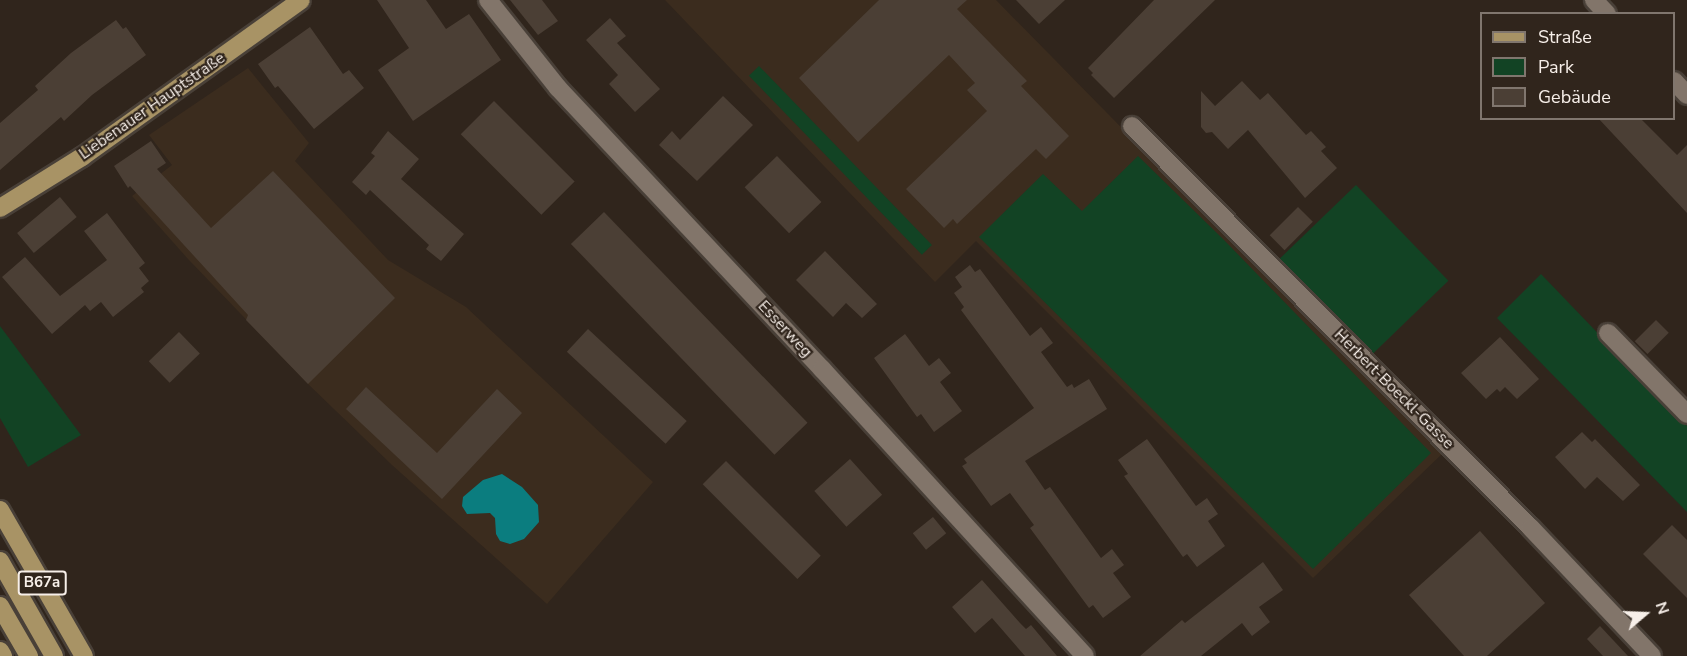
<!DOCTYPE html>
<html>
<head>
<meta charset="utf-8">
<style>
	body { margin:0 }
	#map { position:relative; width:1687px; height:656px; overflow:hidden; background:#30251c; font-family:"Nunito Sans",sans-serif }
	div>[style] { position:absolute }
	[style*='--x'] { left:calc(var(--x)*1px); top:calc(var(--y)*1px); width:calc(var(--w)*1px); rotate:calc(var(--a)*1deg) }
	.built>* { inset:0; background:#3b2c1e }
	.green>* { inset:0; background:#124324; transform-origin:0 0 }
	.water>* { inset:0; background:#0b7d7f }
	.building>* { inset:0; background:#4b3f35; transform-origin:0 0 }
	.roads { filter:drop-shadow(2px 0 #494038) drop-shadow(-2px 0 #494038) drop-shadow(0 2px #494038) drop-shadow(0 -2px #494038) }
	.street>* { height:18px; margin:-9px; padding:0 9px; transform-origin:9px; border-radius:9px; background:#82756a }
	.primary>* { height:18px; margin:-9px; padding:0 9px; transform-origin:9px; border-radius:9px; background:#a89365 }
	span { translate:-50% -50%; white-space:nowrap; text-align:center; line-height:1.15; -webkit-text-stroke:4.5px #30251c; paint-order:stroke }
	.shield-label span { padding:2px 4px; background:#30251c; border:2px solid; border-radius:4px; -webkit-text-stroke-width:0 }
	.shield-label { font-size:15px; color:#f7efe9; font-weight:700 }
	.street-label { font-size:16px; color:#f7efe9 }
	.legend { position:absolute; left:1480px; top:12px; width:195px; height:108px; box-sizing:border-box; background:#30251c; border:2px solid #80766e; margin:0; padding:8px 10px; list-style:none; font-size:18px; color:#f7efe9 }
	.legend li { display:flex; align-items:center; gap:12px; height:30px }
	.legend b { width:30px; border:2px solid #80766e }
	.north { position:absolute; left:1615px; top:584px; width:60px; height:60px; -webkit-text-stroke:4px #30251c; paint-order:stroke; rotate:71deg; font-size:16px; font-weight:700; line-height:24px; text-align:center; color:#f7efe9 }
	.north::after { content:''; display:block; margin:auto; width:21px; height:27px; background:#f7efe9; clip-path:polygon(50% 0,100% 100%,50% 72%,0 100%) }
</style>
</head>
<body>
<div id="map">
	<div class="built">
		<div style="clip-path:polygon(665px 0,996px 0,1442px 454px,1313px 578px,976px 241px,935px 282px)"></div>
		<div style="clip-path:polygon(248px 68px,309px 143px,295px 161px,388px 260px,466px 307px,653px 482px,547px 604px,392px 465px,308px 384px,188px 259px,132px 196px,172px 165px,149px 135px)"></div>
	</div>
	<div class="green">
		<div style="left:759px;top:66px;width:249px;height:14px;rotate:46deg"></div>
		<div style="clip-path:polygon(1138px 156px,1224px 240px,1431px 453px,1313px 569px,979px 237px,1043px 174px,1082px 211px)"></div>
		<div style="left:1356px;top:185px;width:133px;height:109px;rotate:46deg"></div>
		<div style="clip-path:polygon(1541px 274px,1687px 426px,1687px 512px,1497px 318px)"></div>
		<div style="clip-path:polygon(0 326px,81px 435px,28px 467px,0 418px)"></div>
	</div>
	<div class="water">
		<div style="clip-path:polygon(502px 474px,522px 487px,538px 505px,539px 522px,524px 539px,510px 544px,500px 541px,496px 534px,495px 518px,490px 513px,467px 514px,462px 506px,463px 497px,483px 480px)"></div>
	</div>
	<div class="building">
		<div style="clip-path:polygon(377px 0,426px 0,446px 29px,469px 14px,501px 60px,413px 121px,378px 70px,409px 48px)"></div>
		<div style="clip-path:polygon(510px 0,542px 0,558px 21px,538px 35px)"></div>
		<div style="clip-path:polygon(879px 0,967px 0,957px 9px,1027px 81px,1021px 86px,1069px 136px,1046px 159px,1036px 149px,957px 224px,953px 219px,944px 228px,906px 189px,987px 111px,967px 90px,975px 83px,949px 55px,858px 142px,799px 78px)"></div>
		<div style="clip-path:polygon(1016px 0,1065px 0,1039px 24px)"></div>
		<div style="clip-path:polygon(1154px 0,1215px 0,1114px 98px,1091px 75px,1093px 73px,1088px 68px)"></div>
		<div style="clip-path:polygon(610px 18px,626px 36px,617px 43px,660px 89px,635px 112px,609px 84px,618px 75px,586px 40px)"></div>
		<div style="clip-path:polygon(116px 20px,123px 29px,126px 27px,146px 55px,92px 95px,64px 121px,61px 117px,0 170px,0 123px,38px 90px,35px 86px,71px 53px)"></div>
		<div style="clip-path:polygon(310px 27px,343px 74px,349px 70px,364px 88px,314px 129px,278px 86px,275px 88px,258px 64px)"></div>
		<div style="clip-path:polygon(1242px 81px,1260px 100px,1268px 93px,1306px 135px,1311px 131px,1326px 147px,1321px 151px,1337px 168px,1305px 198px,1248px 130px,1228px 149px,1212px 132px,1206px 133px,1201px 127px,1201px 91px,1215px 106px)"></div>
		<div style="clip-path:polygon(723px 96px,753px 125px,697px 181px,659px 145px,672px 131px,680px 140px)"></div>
		<div style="left:494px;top:101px;width:114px;height:47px;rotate:45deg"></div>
		<div style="clip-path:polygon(1598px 118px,1640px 118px,1677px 155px,1687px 145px,1687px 213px)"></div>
		<div style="clip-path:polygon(388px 131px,419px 159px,401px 179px,464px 234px,441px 261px,426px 249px,429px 245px,370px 190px,366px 195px,352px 182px,375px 156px,371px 153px)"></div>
		<div style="clip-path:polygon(151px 141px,166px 163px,157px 169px,211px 228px,273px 171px,395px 298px,308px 384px,246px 320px,248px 315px,130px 186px,128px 188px,114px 166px)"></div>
		<div style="left:777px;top:156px;width:64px;height:45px;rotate:46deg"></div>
		<div style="left:60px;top:197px;width:26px;height:56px;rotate:50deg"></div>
		<div style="left:1298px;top:207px;width:21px;height:40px;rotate:45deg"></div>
		<div style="left:604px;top:212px;width:293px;height:46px;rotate:46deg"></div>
		<div style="clip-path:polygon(107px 213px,145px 263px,139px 268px,149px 281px,141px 288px,144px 292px,113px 317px,101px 302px,90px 311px,85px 305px,52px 334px,2px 277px,25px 257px,60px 296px,107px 260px,84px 231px)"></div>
		<div style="clip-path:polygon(825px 251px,877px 304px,862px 318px,846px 303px,833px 317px,796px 280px)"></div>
		<div style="clip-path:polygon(970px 265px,975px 272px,980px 269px,1030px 336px,1041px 327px,1053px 343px,1041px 352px,1067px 387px,1072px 384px,1074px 388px,1089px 379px,1107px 409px,1025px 461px,1045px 490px,1050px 487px,1101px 558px,1112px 549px,1124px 565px,1113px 573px,1131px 597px,1103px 618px,1093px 605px,1089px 608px,1030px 528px,1034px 525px,1010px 493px,991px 506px,962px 466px,967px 463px,964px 459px,1034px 408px,961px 310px,964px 307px,954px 293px,962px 287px,955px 277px)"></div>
		<div style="left:1656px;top:320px;width:18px;height:30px;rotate:45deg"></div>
		<div style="left:588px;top:329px;width:135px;height:31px;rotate:43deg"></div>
		<div style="left:179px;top:332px;width:30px;height:42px;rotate:46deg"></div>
		<div style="clip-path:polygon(905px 334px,929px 366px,939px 358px,951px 373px,940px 382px,962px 411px,934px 432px,921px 414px,917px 417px,874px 358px)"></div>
		<div style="clip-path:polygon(1500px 337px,1539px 379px,1517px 399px,1505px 387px,1500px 392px,1497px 389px,1486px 399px,1461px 373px)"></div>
		<div style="clip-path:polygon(366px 387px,437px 453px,497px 389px,522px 413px,442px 499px,346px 409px)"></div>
		<div style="clip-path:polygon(1582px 432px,1592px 442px,1595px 439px,1640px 485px,1623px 501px,1597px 477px,1585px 489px,1555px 457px)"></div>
		<div style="clip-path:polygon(1147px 439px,1196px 506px,1207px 498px,1218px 514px,1208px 521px,1225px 546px,1197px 567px,1187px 554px,1183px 557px,1124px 476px,1128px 474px,1118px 460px)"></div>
		<div style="left:850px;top:459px;width:48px;height:48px;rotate:48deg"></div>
		<div style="left:726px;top:461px;width:134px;height:33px;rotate:45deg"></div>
		<div style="left:933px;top:517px;width:21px;height:26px;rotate:51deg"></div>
		<div style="clip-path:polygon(1672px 525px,1687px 540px,1687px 598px,1643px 554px)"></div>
		<div style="clip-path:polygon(1480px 531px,1545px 603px,1487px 656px,1464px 656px,1409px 595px)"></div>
		<div style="clip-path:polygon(1263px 562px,1283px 590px,1259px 607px,1270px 622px,1252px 636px,1242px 623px,1201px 656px,1140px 656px,1182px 620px,1185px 623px)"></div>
		<div style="clip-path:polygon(982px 580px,1020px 623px,1026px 629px,1031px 625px,1057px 656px,1025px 656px,992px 618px,975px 633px,952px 607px)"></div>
		<div style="clip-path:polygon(1600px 626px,1628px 656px,1603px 656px,1587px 639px)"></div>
	</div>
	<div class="roads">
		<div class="street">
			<div style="--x:488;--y:0;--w:112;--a:51.5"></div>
			<div style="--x:558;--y:88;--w:386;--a:46.8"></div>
			<div style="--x:822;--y:369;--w:389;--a:47.5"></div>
			<div style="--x:1594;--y:0;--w:19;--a:47"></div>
			<div style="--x:1674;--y:81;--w:19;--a:47"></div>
			<div style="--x:1132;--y:126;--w:566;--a:45.21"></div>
			<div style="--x:1531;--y:528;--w:176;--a:46.6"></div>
			<div style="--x:1608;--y:333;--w:113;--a:45.7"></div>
		</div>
		<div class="primary">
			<div style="--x:0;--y:208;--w:97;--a:-31.9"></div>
			<div style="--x:82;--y:157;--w:269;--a:-35.6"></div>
			<div style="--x:0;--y:510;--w:168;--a:60.1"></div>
			<div style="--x:0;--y:561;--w:109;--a:60.4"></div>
			<div style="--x:0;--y:606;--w:58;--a:59.9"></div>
			<div style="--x:0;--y:651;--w:6;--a:59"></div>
		</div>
	</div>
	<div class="shield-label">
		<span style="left:42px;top:583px">B67a</span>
	</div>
	<div class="street-label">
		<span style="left:152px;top:106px;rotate:-35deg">Liebenauer Hauptstraße</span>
		<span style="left:785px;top:329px;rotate:47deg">Esserweg</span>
		<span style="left:1394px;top:389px;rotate:45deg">Herbert-Boeckl-Gasse</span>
	</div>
	<ul class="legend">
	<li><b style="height:8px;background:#a89365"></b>Straße</li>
	<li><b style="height:16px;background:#124324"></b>Park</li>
	<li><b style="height:16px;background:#4b3f35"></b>Gebäude</li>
	</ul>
	<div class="north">N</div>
</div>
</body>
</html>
